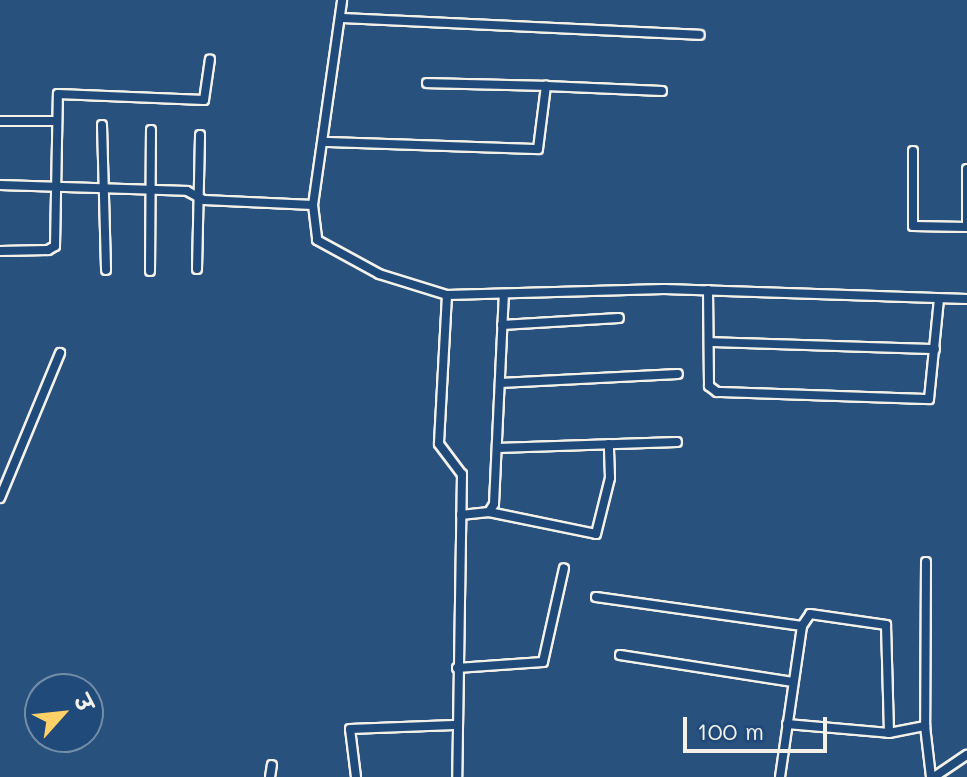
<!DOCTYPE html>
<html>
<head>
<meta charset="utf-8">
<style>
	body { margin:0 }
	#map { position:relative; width:967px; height:777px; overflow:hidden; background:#28517e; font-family:Mali,"Playpen Sans Deva",sans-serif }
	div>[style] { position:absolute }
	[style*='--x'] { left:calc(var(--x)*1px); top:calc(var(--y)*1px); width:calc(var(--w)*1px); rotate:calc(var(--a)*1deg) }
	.roads { filter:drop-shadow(2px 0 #f4f1e8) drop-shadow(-2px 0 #f4f1e8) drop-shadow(0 2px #f4f1e8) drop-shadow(0 -2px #f4f1e8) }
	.minor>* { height:8px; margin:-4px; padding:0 4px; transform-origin:4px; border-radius:4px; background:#1f4a7a }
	span { translate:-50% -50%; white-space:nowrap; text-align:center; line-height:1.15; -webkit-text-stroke:8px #1f4a7a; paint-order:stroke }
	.north { position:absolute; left:24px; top:673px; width:80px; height:80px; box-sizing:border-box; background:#1f4a7a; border:2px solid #748da6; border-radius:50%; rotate:63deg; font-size:22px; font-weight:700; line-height:32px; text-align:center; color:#f4f1e8 }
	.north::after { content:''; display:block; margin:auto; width:28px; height:36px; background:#ffd166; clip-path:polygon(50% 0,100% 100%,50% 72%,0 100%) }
	.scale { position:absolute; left:683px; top:717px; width:144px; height:36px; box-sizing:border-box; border:4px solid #f4f1e8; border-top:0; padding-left:10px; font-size:24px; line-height:28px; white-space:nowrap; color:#f4f1e8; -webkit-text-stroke:6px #1f4a7a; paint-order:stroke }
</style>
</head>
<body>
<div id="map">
	<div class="roads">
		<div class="minor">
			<div style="--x:341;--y:18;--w:359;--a:2.7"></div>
			<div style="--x:427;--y:83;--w:119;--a:1.4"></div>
			<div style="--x:0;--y:121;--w:56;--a:0"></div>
			<div style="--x:102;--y:125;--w:145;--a:88.4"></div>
			<div style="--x:325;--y:142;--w:213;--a:1.9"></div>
			<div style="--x:538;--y:149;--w:64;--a:-82.8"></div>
			<div style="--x:546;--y:86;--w:116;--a:2.5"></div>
			<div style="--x:913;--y:151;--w:75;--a:90"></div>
			<div style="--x:913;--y:226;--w:54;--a:1.1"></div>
			<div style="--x:967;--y:169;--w:57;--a:90"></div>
			<div style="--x:0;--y:185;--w:187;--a:1.8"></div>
			<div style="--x:187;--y:191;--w:19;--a:28"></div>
			<div style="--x:204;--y:200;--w:109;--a:2.6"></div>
			<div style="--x:313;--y:205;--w:207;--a:-81.9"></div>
			<div style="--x:313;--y:205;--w:35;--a:83"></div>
			<div style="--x:317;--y:240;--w:71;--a:28.7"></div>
			<div style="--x:379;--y:274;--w:71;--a:17.2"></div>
			<div style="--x:447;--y:295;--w:217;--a:-1.6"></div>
			<div style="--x:664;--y:289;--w:303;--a:1.9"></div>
			<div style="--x:0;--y:251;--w:48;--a:-1.2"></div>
			<div style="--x:48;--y:250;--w:8;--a:-30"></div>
			<div style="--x:55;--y:246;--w:152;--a:-88.9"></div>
			<div style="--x:58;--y:94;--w:146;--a:2.4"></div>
			<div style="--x:204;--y:100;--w:41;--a:-81.7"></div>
			<div style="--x:197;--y:269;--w:134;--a:-88.7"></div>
			<div style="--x:150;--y:271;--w:141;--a:-89.6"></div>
			<div style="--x:708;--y:290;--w:96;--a:89.4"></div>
			<div style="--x:709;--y:386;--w:10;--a:37"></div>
			<div style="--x:717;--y:392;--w:212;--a:1.9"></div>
			<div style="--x:929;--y:399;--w:100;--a:-84.3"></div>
			<div style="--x:447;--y:295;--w:149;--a:93.1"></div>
			<div style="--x:439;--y:444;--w:38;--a:53"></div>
			<div style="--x:462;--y:474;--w:303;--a:90.9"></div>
			<div style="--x:502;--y:325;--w:117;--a:-3.4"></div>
			<div style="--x:709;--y:342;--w:226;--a:1.8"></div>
			<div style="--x:500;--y:383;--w:178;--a:-2.9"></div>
			<div style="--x:497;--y:448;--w:180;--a:-1.9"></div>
			<div style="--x:0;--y:498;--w:157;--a:-67.5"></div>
			<div style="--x:489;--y:512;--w:109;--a:11.6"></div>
			<div style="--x:596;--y:534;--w:58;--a:-76"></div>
			<div style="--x:610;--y:478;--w:34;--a:-92"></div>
			<div style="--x:461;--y:515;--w:28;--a:-6"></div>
			<div style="--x:489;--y:512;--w:9;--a:-58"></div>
			<div style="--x:494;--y:504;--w:210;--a:-87.3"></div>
			<div style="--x:926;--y:562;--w:164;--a:90.3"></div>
			<div style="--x:925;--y:726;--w:51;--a:83.3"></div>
			<div style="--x:596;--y:597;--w:208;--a:8"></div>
			<div style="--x:620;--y:655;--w:175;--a:8.9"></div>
			<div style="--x:457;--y:668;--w:86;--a:-4"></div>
			<div style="--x:543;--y:662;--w:96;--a:-77.4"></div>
			<div style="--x:787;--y:724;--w:102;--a:5"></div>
			<div style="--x:889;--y:733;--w:37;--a:-11"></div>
			<div style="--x:270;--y:777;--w:12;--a:-81"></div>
			<div style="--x:356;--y:777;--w:48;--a:-97.1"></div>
			<div style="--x:350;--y:729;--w:104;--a:-2.2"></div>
			<div style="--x:780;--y:777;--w:153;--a:-81.7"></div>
			<div style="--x:802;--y:626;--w:14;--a:-56"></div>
			<div style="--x:810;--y:614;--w:77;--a:8.2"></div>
			<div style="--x:886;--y:625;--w:108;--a:88.4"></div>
			<div style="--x:934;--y:777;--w:40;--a:-34"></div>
		</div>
	</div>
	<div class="north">उ</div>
	<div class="scale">100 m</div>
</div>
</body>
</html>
